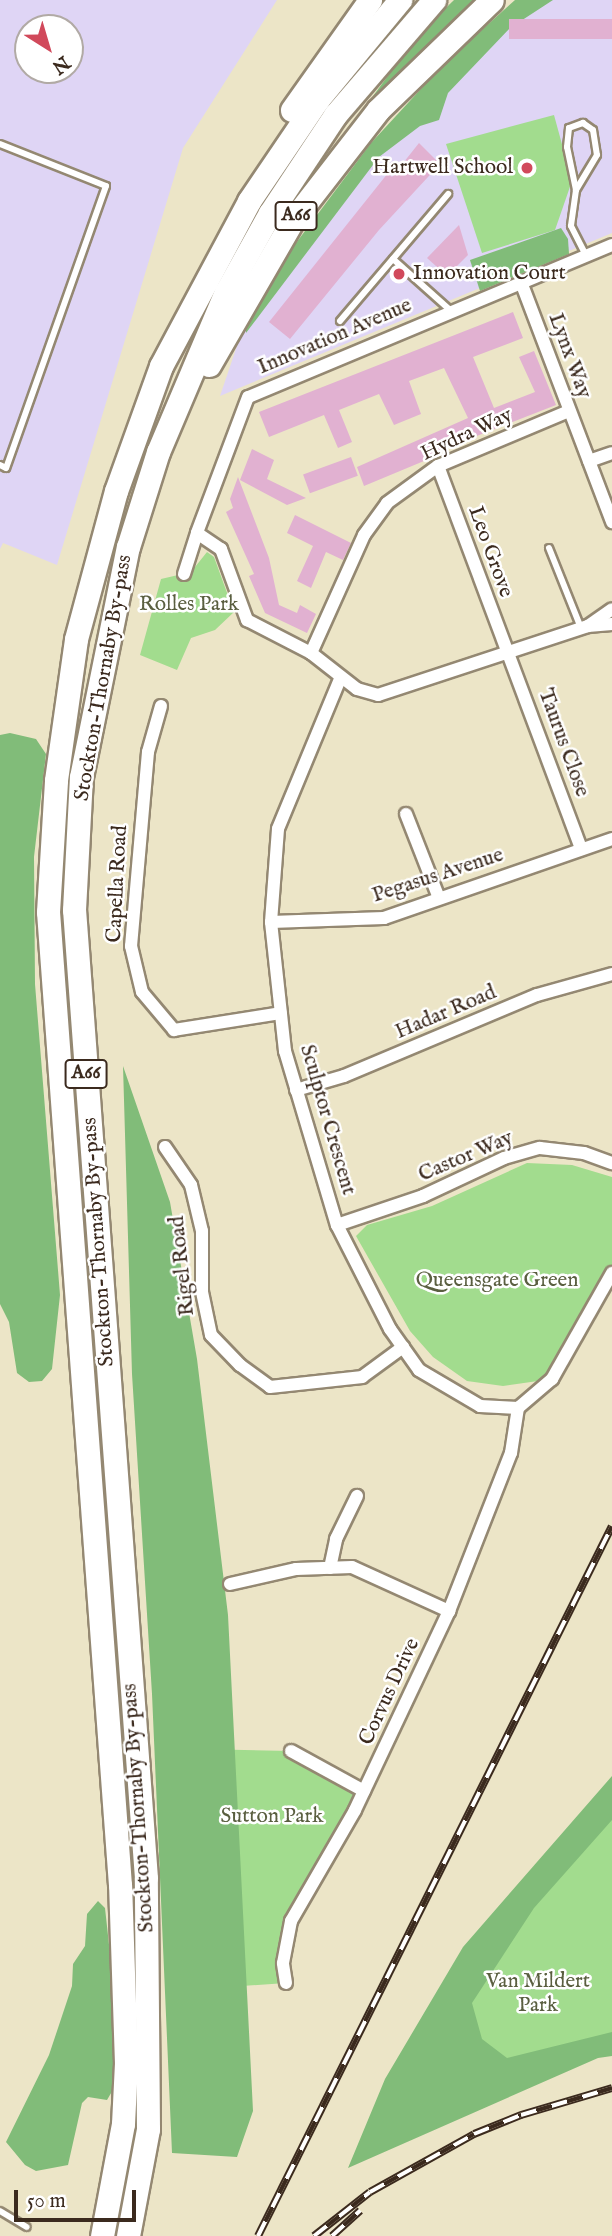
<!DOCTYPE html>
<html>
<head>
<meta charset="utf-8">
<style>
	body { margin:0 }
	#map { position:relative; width:612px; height:2236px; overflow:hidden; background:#ece5c7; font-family:"IM FELL English",serif }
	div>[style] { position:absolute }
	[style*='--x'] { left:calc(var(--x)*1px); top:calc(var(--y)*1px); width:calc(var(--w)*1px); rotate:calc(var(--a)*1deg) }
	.built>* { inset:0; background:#dfd5f5 }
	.green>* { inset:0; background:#a2dc8e }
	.forest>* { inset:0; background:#81bc79 }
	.building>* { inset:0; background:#e1b1d1; transform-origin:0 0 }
	.roads { filter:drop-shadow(2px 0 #948872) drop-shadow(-2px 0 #948872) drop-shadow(0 2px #948872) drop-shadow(0 -2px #948872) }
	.lane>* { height:6px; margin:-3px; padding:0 3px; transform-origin:3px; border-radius:3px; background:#fff }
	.street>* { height:12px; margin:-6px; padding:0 6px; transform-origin:6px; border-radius:6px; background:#fff }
	.highway>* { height:23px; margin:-11.5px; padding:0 11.5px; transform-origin:11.5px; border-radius:11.5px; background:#fff }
	.rail>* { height:8px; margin-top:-4px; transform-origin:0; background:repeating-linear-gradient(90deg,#fff 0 16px,#3b2a1e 0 32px); box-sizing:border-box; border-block:2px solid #3b2a1e }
	.dots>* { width:19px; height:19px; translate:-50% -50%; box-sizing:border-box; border:4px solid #fff; border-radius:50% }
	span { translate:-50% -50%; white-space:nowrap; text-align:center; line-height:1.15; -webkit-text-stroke:5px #fff; paint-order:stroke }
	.shield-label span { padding:2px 5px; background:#fff; border:2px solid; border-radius:5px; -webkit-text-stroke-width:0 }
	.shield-label { font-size:19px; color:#3b2a1e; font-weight:700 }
	.poi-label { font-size:21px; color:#3b2a1e }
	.right { translate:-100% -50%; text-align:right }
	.left { translate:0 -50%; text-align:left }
	.street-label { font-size:21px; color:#3b2a1e }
	.park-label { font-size:21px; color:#5a5f40 }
	.north { position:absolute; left:14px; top:14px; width:70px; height:70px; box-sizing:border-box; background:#fff; border:2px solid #b1aaa5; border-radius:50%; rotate:143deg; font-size:19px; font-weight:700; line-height:28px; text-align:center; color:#3b2a1e }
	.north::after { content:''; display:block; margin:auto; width:24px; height:32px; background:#d1495b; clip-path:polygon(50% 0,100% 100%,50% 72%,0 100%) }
	.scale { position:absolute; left:14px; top:2190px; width:122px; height:32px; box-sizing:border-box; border:4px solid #3b2a1e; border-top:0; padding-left:9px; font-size:21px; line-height:24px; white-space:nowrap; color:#3b2a1e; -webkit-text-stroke:5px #fff; paint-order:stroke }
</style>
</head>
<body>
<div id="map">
	<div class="built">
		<div style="clip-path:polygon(evenodd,0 0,277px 0,183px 148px,57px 565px,3px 543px,0 549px,0 0,28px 28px,70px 28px,70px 70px,28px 70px,28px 28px)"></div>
		<div style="clip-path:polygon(540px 0,612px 0,612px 233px,220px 396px,239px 340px,306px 243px,371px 162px,474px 56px)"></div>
	</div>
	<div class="green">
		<div style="clip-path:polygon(554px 115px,572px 181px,555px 230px,482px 253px,446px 144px)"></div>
		<div style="clip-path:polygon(207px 552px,214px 557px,234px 612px,215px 630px,191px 638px,177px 670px,140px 655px,161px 579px,191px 572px)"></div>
		<div style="clip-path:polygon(527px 1163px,572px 1165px,612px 1177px,612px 1273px,552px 1379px,503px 1386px,467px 1381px,433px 1357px,410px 1331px,356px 1236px,367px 1225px,432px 1206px)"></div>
		<div style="clip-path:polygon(197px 1749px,291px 1751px,364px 1791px,291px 1921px,286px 1983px,227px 1987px)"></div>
		<div style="clip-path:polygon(612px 1786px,612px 2049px,394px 2086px)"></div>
	</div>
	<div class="forest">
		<div style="clip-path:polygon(454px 0,476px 0,362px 111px,418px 35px)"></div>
		<div style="clip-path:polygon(515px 0,553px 0,510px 28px,448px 93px,439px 120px,420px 126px,379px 157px,246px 333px,246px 323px,284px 259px,371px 143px,444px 64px)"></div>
		<div style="clip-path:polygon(561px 228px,568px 239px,569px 254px,480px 291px,470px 260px)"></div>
		<div style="clip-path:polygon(10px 733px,36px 739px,46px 754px,34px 857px,35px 984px,60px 1295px,52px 1369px,42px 1381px,29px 1382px,17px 1373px,9px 1322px,0 1304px,0 735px)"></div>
		<div style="clip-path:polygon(123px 1066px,170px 1202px,197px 1359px,228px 1615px,253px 2111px,237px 2157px,172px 2153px,152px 1694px,132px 1374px)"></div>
		<div style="clip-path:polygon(612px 1776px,612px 1820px,534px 1908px,472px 2003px,482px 2039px,507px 2058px,612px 2032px,612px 2056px,598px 2058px,348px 2168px,385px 2079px,463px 1947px)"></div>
		<div style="clip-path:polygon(98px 1901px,105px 1908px,113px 1981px,114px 2088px,107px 2100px,88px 2097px,82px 2103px,68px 2165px,36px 2171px,25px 2165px,6px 2142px,49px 2055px,72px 1986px,73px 1964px,85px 1946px,87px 1914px)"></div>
	</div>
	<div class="building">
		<div style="left:612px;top:19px;width:20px;height:103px;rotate:90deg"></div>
		<div style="clip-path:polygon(419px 143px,440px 164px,379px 230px,290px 339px,269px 322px,388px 173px,392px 177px)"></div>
		<div style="clip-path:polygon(459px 225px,468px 255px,447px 276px,427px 258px)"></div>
		<div style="clip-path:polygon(513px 312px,523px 338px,473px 357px,494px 408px,535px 392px,519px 357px,534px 351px,556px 405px,423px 457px,424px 461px,364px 486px,357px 467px,468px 418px,444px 368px,409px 381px,421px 414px,394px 425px,379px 394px,339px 410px,352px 442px,338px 448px,324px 415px,269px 437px,259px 412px)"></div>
		<div style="clip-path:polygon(252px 449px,274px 460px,267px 479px,306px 498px,287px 505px,240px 480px)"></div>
		<div style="left:351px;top:457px;width:20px;height:51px;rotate:70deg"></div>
		<div style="clip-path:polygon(238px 477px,269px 558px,279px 605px,297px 613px,300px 605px,316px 614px,307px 633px,265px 613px,249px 576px,254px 574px,226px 512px,233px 508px,230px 499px)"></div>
		<div style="clip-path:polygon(295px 515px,351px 543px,343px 560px,326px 552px,311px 588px,297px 581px,313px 546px,287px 533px)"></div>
	</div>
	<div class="roads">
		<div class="lane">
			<div style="--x:583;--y:123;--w:12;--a:35"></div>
			<div style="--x:593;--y:130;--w:25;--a:81"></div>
			<div style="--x:597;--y:155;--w:41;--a:121"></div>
			<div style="--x:576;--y:190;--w:44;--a:-101.8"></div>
			<div style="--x:567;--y:147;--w:19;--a:-84"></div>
			<div style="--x:569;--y:128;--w:15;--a:-20"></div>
			<div style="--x:0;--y:144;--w:114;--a:21.6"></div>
			<div style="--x:106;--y:186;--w:299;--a:109.5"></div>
			<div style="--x:6;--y:468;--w:7;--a:-153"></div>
			<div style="--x:576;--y:190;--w:36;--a:98"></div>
			<div style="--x:571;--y:226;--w:33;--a:63"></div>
			<div style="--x:393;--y:259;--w:75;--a:41.8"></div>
			<div style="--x:340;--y:321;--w:167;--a:-49.6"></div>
			<div style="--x:549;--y:548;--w:86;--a:68.2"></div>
			<div style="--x:0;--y:2211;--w:31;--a:31"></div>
		</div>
		<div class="street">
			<div style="--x:612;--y:245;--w:394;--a:157.3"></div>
			<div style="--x:248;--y:397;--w:145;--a:110.6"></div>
			<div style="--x:197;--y:533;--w:29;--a:34"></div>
			<div style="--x:221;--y:549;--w:76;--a:69.9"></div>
			<div style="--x:247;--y:620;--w:72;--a:27.3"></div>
			<div style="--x:311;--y:653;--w:58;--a:38"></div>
			<div style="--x:357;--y:689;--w:22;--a:16"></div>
			<div style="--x:378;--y:695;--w:221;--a:-18.2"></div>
			<div style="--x:588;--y:626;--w:24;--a:-5"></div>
			<div style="--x:521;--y:282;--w:257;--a:69.2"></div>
			<div style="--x:589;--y:461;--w:24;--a:-19"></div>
			<div style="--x:438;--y:466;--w:409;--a:69.5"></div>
			<div style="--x:184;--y:574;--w:43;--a:-72.4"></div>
			<div style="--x:588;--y:626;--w:29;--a:-35"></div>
			<div style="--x:311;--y:653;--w:129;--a:-65.8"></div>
			<div style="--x:364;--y:535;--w:39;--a:-54"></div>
			<div style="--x:387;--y:503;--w:63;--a:-36"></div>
			<div style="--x:438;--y:466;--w:142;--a:-22.8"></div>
			<div style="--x:340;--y:679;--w:162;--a:112.5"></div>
			<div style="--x:278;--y:829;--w:93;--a:94.3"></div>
			<div style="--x:271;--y:922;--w:130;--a:83.8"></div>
			<div style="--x:285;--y:1051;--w:182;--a:73.4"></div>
			<div style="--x:337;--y:1225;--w:117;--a:63"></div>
			<div style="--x:390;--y:1329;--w:50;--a:54.7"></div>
			<div style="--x:419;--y:1370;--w:71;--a:30.5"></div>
			<div style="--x:480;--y:1406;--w:38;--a:3"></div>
			<div style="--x:161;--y:706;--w:48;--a:105.8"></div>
			<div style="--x:148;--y:752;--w:195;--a:95"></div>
			<div style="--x:131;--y:946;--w:47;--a:76.6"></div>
			<div style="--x:142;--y:992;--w:50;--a:49.9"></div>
			<div style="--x:174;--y:1030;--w:108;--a:-9"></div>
			<div style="--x:406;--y:814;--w:90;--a:68.6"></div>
			<div style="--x:271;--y:922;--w:113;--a:-2"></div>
			<div style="--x:384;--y:918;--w:241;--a:-19.1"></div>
			<div style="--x:296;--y:1090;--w:50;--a:-16.3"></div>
			<div style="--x:344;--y:1076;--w:209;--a:-22.8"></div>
			<div style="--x:537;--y:995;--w:78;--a:-15.6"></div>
			<div style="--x:165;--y:1147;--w:46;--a:55.6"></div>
			<div style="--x:191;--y:1185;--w:47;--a:76.6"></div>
			<div style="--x:202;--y:1231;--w:61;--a:90"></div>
			<div style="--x:202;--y:1292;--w:44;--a:78.2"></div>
			<div style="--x:211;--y:1335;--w:42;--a:46"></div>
			<div style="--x:240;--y:1365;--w:37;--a:36"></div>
			<div style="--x:270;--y:1387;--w:93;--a:-6.2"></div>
			<div style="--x:362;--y:1377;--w:51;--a:-36.2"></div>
			<div style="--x:337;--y:1225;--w:91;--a:-18.6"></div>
			<div style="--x:423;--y:1196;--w:89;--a:-25.1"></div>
			<div style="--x:504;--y:1158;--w:37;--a:-16"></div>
			<div style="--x:540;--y:1148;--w:44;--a:6.5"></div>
			<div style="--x:584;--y:1153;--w:30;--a:20"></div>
			<div style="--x:518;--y:1408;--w:45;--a:-40.5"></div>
			<div style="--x:552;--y:1379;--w:122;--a:-60.5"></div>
			<div style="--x:330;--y:1568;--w:30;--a:-78"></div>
			<div style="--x:336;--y:1539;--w:48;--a:-64"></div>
			<div style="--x:230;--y:1584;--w:68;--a:-12.8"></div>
			<div style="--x:296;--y:1569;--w:56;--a:-2"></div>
			<div style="--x:352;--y:1567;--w:107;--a:24.4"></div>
			<div style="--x:291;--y:1751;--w:83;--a:28.7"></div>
			<div style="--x:286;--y:1983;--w:20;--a:-99"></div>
			<div style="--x:283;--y:1963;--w:43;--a:-79.2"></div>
			<div style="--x:291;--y:1921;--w:128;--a:-60"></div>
			<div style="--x:355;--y:1810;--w:220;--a:-64.7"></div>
			<div style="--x:449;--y:1611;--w:170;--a:-68.6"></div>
			<div style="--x:511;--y:1453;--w:46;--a:-81.2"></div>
		</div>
		<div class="highway">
			<div style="--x:292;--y:110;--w:135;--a:-54.7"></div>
			<div style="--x:209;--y:365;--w:166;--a:-60"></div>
			<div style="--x:292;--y:221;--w:140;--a:-52.2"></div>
			<div style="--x:378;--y:110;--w:158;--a:-44"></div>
			<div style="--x:102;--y:2236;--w:114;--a:-79.4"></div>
			<div style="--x:123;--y:2124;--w:61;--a:-87.2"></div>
			<div style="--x:126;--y:2063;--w:178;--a:-91.9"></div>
			<div style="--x:120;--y:1885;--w:976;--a:-94.23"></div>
			<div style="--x:48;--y:912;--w:132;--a:-86.5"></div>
			<div style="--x:56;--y:780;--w:142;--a:-81.9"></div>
			<div style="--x:76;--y:639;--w:153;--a:-74.9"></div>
			<div style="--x:116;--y:491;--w:133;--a:-70.2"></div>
			<div style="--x:161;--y:366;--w:187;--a:-61.9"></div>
			<div style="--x:249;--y:201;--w:123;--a:-55.9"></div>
			<div style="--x:318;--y:99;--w:129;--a:-50.4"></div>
			<div style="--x:128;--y:2236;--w:109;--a:-79.4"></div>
			<div style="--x:148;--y:2129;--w:251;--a:-90.5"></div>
			<div style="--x:146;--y:1878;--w:971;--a:-94.25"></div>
			<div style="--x:74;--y:910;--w:133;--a:-87"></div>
			<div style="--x:81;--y:777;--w:235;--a:-78.5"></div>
			<div style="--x:128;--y:547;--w:100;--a:-72.5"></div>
			<div style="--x:158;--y:452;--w:174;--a:-67"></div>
			<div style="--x:226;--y:292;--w:90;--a:-60.9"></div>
			<div style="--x:270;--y:213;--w:118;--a:-56.4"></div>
			<div style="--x:335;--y:115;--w:152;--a:-49.3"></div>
		</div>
	</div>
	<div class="rail">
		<div style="--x:258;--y:2236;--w:793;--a:-63.5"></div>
		<div style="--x:314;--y:2236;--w:71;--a:-38.2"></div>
		<div style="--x:370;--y:2192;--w:119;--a:-29.1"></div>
		<div style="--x:474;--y:2134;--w:51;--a:-22"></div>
		<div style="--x:521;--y:2115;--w:95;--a:-16.5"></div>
		<div style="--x:332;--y:2236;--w:38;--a:-42"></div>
	</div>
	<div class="dots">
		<div style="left:527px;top:168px;background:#d1495b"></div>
		<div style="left:399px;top:274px;background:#d1495b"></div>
	</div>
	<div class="shield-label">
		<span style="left:296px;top:216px">A66</span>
		<span style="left:86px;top:1074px">A66</span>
	</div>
	<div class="poi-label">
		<span class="right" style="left:513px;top:168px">Hartwell School</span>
		<span class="left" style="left:413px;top:274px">Innovation Court</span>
	</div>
	<div class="street-label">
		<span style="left:335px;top:337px;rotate:-23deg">Innovation Avenue</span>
		<span style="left:569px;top:356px;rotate:70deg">Lynx Way</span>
		<span style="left:467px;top:435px;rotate:-25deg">Hydra Way</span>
		<span style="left:490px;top:552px;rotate:70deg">Leo Grove</span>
		<span style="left:104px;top:678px;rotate:-80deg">Stockton-Thornaby By-pass</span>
		<span style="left:563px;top:743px;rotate:70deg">Taurus Close</span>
		<span style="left:438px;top:876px;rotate:-18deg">Pegasus Avenue</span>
		<span style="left:118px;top:884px;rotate:-87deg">Capella Road</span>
		<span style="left:446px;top:1013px;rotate:-23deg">Hadar Road</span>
		<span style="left:327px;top:1120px;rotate:74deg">Sculptor Crescent</span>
		<span style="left:466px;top:1157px;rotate:-23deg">Castor Way</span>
		<span style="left:99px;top:1242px;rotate:-94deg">Stockton-Thornaby By-pass</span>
		<span style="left:183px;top:1266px;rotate:-96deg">Rigel Road</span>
		<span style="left:390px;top:1692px;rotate:-65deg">Corvus Drive</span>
		<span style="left:139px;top:1808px;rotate:-94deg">Stockton-Thornaby By-pass</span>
	</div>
	<div class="park-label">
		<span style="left:189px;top:605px">Rolles Park</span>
		<span style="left:497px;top:1281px">Queensgate Green</span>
		<span style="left:272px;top:1817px">Sutton Park</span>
		<span style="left:538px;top:1994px">Van Mildert<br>Park</span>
	</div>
	<div class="north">N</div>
	<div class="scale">50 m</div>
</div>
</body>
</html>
